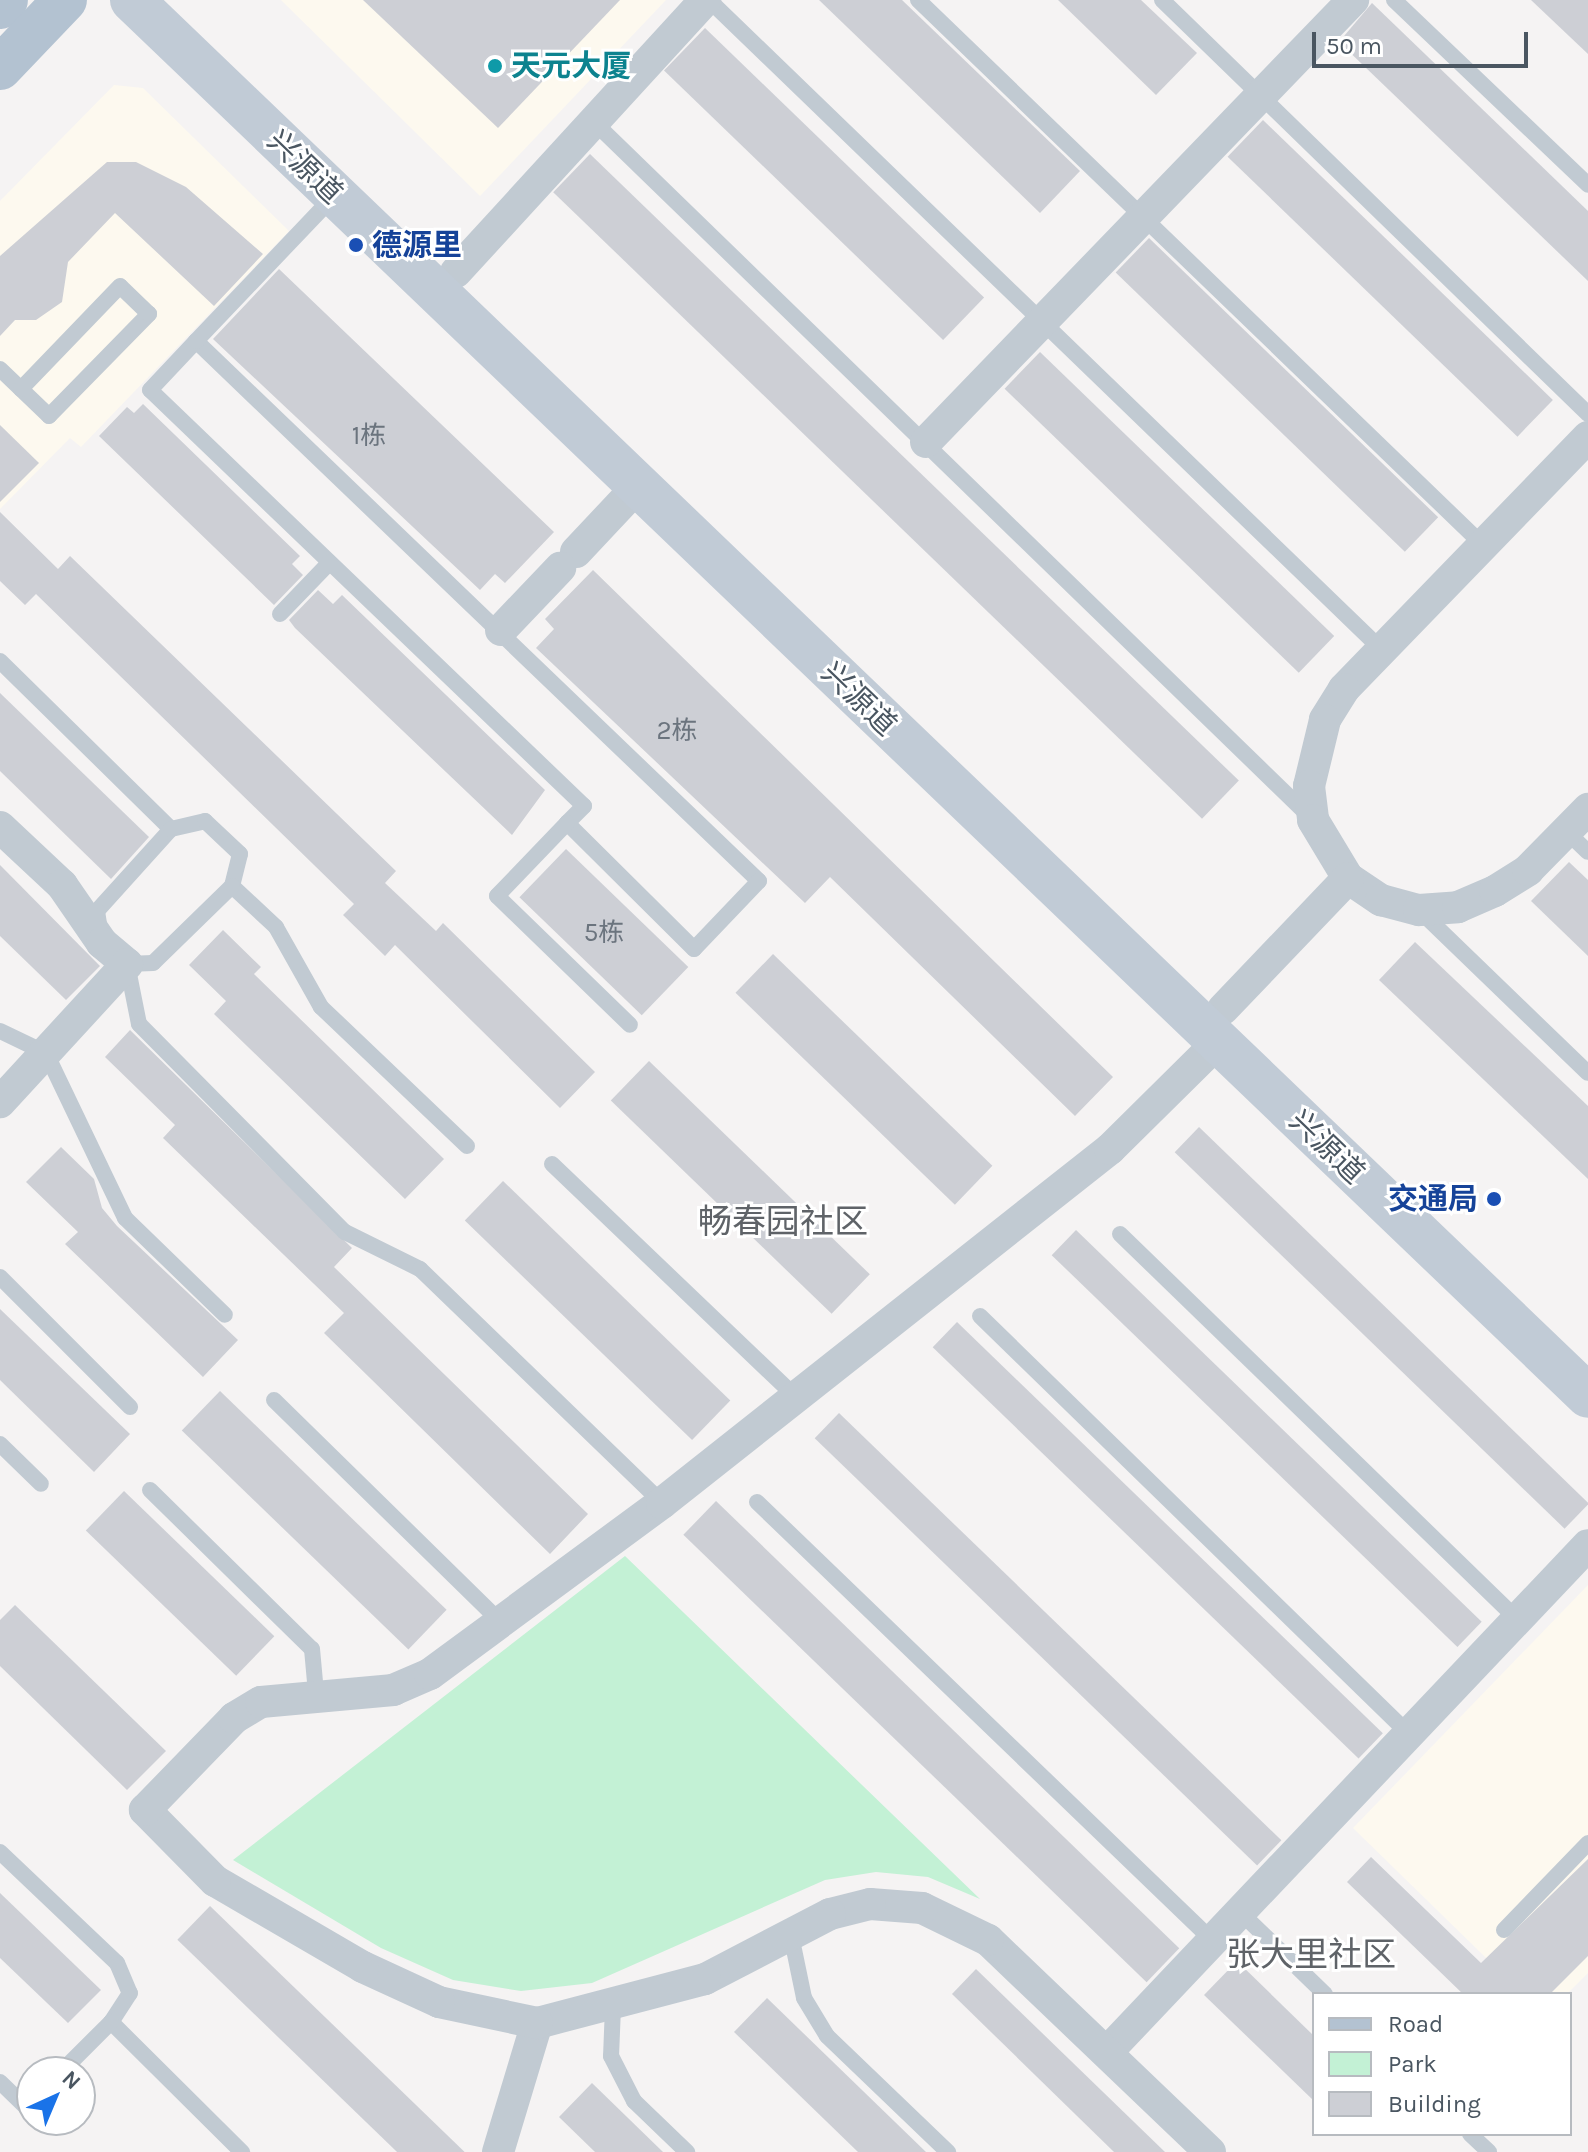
<!DOCTYPE html>
<html>
<head>
<meta charset="utf-8">
<style>
	body { margin:0 }
	#map { position:relative; width:1588px; height:2152px; overflow:hidden; background:#f5f3f3; font-family:Karla,"Noto Sans SC",sans-serif }
	div>[style] { position:absolute }
	[style*='--x'] { left:calc(var(--x)*1px); top:calc(var(--y)*1px); width:calc(var(--w)*1px); rotate:calc(var(--a)*1deg) }
	.commercial>* { inset:0; background:#fdf9ef }
	.green>* { inset:0; background:#c3f1d5 }
	.building>* { inset:0; background:#cdcfd5; transform-origin:0 0 }
	.lane>* { height:16px; margin:-8px; padding:0 8px; transform-origin:8px; border-radius:8px; background:#c1cad2 }
	.street>* { height:32px; margin:-16px; padding:0 16px; transform-origin:16px; border-radius:16px; background:#c1cad2 }
	.secondary>* { height:44px; margin:-22px; padding:0 22px; transform-origin:22px; border-radius:22px; background:#c1cbd6 }
	.primary>* { height:44px; margin:-22px; padding:0 22px; transform-origin:22px; border-radius:22px; background:#b3c2d1 }
	.dots>* { width:22px; height:22px; translate:-50% -50%; box-sizing:border-box; border:4px solid #fff; border-radius:50% }
	span { translate:-50% -50%; white-space:nowrap; text-align:center; line-height:1.15; -webkit-text-stroke:6px #fff; paint-order:stroke }
	.number-label { font-size:26px; color:#6b747e }
	.number-label span { -webkit-text-stroke-width:0 }
	.culture-label { font-size:30px; color:#0d838f; font-weight:700 }
	.left { translate:0 -50%; text-align:left }
	.street-label { font-size:30px; color:#4a5661 }
	.transit-label { font-size:30px; color:#164399; font-weight:700 }
	.right { translate:-100% -50%; text-align:right }
	.quarter-label { font-size:34px; color:#5f6368 }
	.legend { position:absolute; left:1312px; top:1992px; width:260px; height:144px; box-sizing:border-box; background:#fff; border:2px solid #b7bbc0; margin:0; padding:10px 14px; list-style:none; font-size:24px; color:#4a5661 }
	.legend li { display:flex; align-items:center; gap:16px; height:40px }
	.legend b { width:40px; border:2px solid #b7bbc0 }
	.north { position:absolute; left:16px; top:2056px; width:80px; height:80px; box-sizing:border-box; background:#fff; border:2px solid #b7bbc0; border-radius:50%; rotate:44deg; font-size:22px; font-weight:700; line-height:32px; text-align:center; color:#4a5661 }
	.north::after { content:''; display:block; margin:auto; width:28px; height:36px; background:#1a73e8; clip-path:polygon(50% 0,100% 100%,50% 72%,0 100%) }
	.scale { position:absolute; left:1312px; top:32px; width:216px; height:36px; box-sizing:border-box; border:4px solid #4a5661; border-top:0; padding-left:10px; font-size:24px; line-height:28px; white-space:nowrap; color:#4a5661; -webkit-text-stroke:6px #fff; paint-order:stroke }
</style>
</head>
<body>
<div id="map">
	<div class="commercial">
		<div style="clip-path:polygon(281px 0,666px 0,480px 196px)"></div>
		<div style="clip-path:polygon(114px 85px,143px 88px,289px 231px,81px 447px,70px 438px,0 509px,0 201px)"></div>
		<div style="clip-path:polygon(1588px 1585px,1588px 1973px,1567px 1994px,1523px 1994px,1353px 1828px)"></div>
	</div>
	<div class="green">
		<div style="clip-path:polygon(625px 1556px,980px 1899px,928px 1877px,876px 1872px,825px 1880px,592px 1983px,521px 1991px,453px 1980px,381px 1948px,233px 1860px)"></div>
	</div>
	<div class="building">
		<div style="clip-path:polygon(363px 0,620px 0,498px 128px)"></div>
		<div style="clip-path:polygon(819px 0,902px 0,1080px 171px,1040px 213px)"></div>
		<div style="clip-path:polygon(1058px 0,1141px 0,1197px 53px,1156px 95px)"></div>
		<div style="clip-path:polygon(1531px 0,1588px 0,1588px 54px)"></div>
		<div style="clip-path:polygon(1372px 3px,1588px 211px,1588px 281px,1339px 42px)"></div>
		<div style="left:705px;top:28px;width:388px;height:59px;rotate:44deg"></div>
		<div style="left:1263px;top:120px;width:403px;height:51px;rotate:44deg"></div>
		<div style="left:590px;top:154px;width:902px;height:53px;rotate:44deg"></div>
		<div style="clip-path:polygon(107px 162px,136px 162px,186px 187px,263px 254px,214px 306px,115px 213px,68px 262px,62px 302px,36px 320px,15px 320px,0 336px,0 256px)"></div>
		<div style="left:1149px;top:238px;width:402px;height:48px;rotate:44deg"></div>
		<div style="clip-path:polygon(279px 269px,554px 532px,505px 583px,495px 574px,480px 590px,213px 339px)"></div>
		<div style="left:1040px;top:352px;width:409px;height:51px;rotate:44deg"></div>
		<div style="clip-path:polygon(143px 404px,300px 556px,292px 564px,303px 575px,274px 605px,99px 436px,127px 407px,134px 413px)"></div>
		<div style="clip-path:polygon(0 425px,39px 463px,0 502px)"></div>
		<div style="clip-path:polygon(0 512px,58px 569px,70px 556px,396px 871px,385px 883px,436px 931px,443px 923px,595px 1072px,560px 1108px,395px 945px,385px 956px,343px 915px,354px 904px,36px 594px,25px 605px,0 581px)"></div>
		<div style="clip-path:polygon(593px 570px,1113px 1077px,1075px 1116px,830px 877px,805px 903px,536px 648px,554px 629px,545px 619px)"></div>
		<div style="clip-path:polygon(318px 590px,333px 604px,342px 595px,545px 790px,512px 835px,295px 628px,289px 620px)"></div>
		<div style="clip-path:polygon(0 693px,149px 837px,111px 879px,0 771px)"></div>
		<div style="left:566px;top:849px;width:170px;height:67px;rotate:44deg"></div>
		<div style="clip-path:polygon(1569px 862px,1588px 880px,1588px 956px,1531px 901px)"></div>
		<div style="clip-path:polygon(0 865px,100px 966px,66px 1000px,0 936px)"></div>
		<div style="clip-path:polygon(223px 930px,261px 967px,254px 974px,444px 1159px,405px 1199px,214px 1014px,226px 1001px,189px 965px)"></div>
		<div style="clip-path:polygon(1415px 942px,1588px 1106px,1588px 1179px,1379px 980px)"></div>
		<div style="left:773px;top:954px;width:305px;height:54px;rotate:44deg"></div>
		<div style="clip-path:polygon(130px 1030px,352px 1248px,334px 1267px,588px 1514px,550px 1554px,324px 1333px,344px 1313px,163px 1138px,175px 1125px,105px 1057px)"></div>
		<div style="left:649px;top:1061px;width:307px;height:55px;rotate:44deg"></div>
		<div style="left:1199px;top:1127px;width:542px;height:35px;rotate:44deg"></div>
		<div style="clip-path:polygon(61px 1147px,94px 1179px,102px 1208px,117px 1226px,238px 1340px,203px 1377px,65px 1244px,78px 1232px,26px 1182px)"></div>
		<div style="left:503px;top:1181px;width:316px;height:55px;rotate:44deg"></div>
		<div style="left:1076px;top:1230px;width:564px;height:35px;rotate:44deg"></div>
		<div style="clip-path:polygon(0 1309px,130px 1434px,94px 1472px,0 1380px)"></div>
		<div style="left:957px;top:1322px;width:592px;height:35px;rotate:44deg"></div>
		<div style="left:220px;top:1391px;width:315px;height:55px;rotate:44deg"></div>
		<div style="left:839px;top:1413px;width:615px;height:35px;rotate:44deg"></div>
		<div style="left:124px;top:1491px;width:209px;height:55px;rotate:44deg"></div>
		<div style="left:716px;top:1501px;width:644px;height:47px;rotate:44deg"></div>
		<div style="clip-path:polygon(15px 1605px,166px 1751px,127px 1790px,0 1666px,0 1620px)"></div>
		<div style="clip-path:polygon(1371px 1857px,1481px 1963px,1588px 1859px,1588px 1956px,1550px 1994px,1463px 1994px,1347px 1882px)"></div>
		<div style="clip-path:polygon(0 1893px,101px 1990px,68px 2023px,0 1958px)"></div>
		<div style="left:210px;top:1906px;width:354px;height:47px;rotate:44deg"></div>
		<div style="clip-path:polygon(1237px 1961px,1314px 2036px,1314px 2101px,1204px 1995px)"></div>
		<div style="clip-path:polygon(976px 1969px,1165px 2152px,1114px 2152px,952px 1994px)"></div>
		<div style="clip-path:polygon(767px 1998px,926px 2152px,858px 2152px,734px 2032px)"></div>
		<div style="clip-path:polygon(592px 2083px,663px 2152px,595px 2152px,559px 2117px)"></div>
	</div>
	<div class="lane">
		<div style="--x:709;--y:0;--w:936;--a:44"></div>
		<div style="--x:918;--y:0;--w:785;--a:43.97"></div>
		<div style="--x:1162;--y:0;--w:594;--a:44.18"></div>
		<div style="--x:1394;--y:0;--w:268;--a:43.6"></div>
		<div style="--x:597;--y:125;--w:994;--a:44.14"></div>
		<div style="--x:196;--y:341;--w:780;--a:43.81"></div>
		<div style="--x:759;--y:881;--w:94;--a:133.7"></div>
		<div style="--x:694;--y:949;--w:179;--a:-135.2"></div>
		<div style="--x:567;--y:823;--w:24;--a:-45"></div>
		<div style="--x:584;--y:806;--w:601;--a:-136.21"></div>
		<div style="--x:150;--y:390;--w:67;--a:-46.8"></div>
		<div style="--x:196;--y:341;--w:199;--a:-46.4"></div>
		<div style="--x:0;--y:369;--w:68;--a:43.8"></div>
		<div style="--x:49;--y:416;--w:143;--a:-45.6"></div>
		<div style="--x:149;--y:314;--w:40;--a:-136"></div>
		<div style="--x:120;--y:286;--w:143;--a:133.9"></div>
		<div style="--x:280;--y:614;--w:71;--a:-46.1"></div>
		<div style="--x:0;--y:661;--w:240;--a:44.5"></div>
		<div style="--x:171;--y:829;--w:110;--a:132.1"></div>
		<div style="--x:97;--y:911;--w:20;--a:81"></div>
		<div style="--x:567;--y:823;--w:101;--a:133.8"></div>
		<div style="--x:497;--y:896;--w:185;--a:44.1"></div>
		<div style="--x:171;--y:829;--w:35;--a:-13"></div>
		<div style="--x:205;--y:821;--w:48;--a:43.3"></div>
		<div style="--x:240;--y:854;--w:33;--a:104"></div>
		<div style="--x:1566;--y:831;--w:30;--a:44"></div>
		<div style="--x:1420;--y:911;--w:233;--a:44"></div>
		<div style="--x:0;--y:1031;--w:51;--a:25.6"></div>
		<div style="--x:46;--y:1053;--w:183;--a:64.4"></div>
		<div style="--x:125;--y:1218;--w:139;--a:44.1"></div>
		<div style="--x:467;--y:1146;--w:202;--a:-136.4"></div>
		<div style="--x:321;--y:1007;--w:92;--a:-119.4"></div>
		<div style="--x:276;--y:927;--w:60;--a:-137"></div>
		<div style="--x:232;--y:886;--w:110;--a:135.7"></div>
		<div style="--x:153;--y:963;--w:26;--a:178"></div>
		<div style="--x:127;--y:964;--w:61;--a:78.7"></div>
		<div style="--x:139;--y:1024;--w:293;--a:45.3"></div>
		<div style="--x:345;--y:1232;--w:84;--a:26.3"></div>
		<div style="--x:420;--y:1269;--w:337;--a:44"></div>
		<div style="--x:552;--y:1164;--w:337;--a:43.7"></div>
		<div style="--x:1120;--y:1234;--w:554;--a:44.12"></div>
		<div style="--x:0;--y:1277;--w:184;--a:45"></div>
		<div style="--x:980;--y:1316;--w:599;--a:44.26"></div>
		<div style="--x:274;--y:1400;--w:316;--a:44.4"></div>
		<div style="--x:0;--y:1444;--w:57;--a:44.3"></div>
		<div style="--x:150;--y:1490;--w:227;--a:44.5"></div>
		<div style="--x:312;--y:1649;--w:44;--a:84.8"></div>
		<div style="--x:757;--y:1502;--w:633;--a:43.91"></div>
		<div style="--x:0;--y:1852;--w:161;--a:43.5"></div>
		<div style="--x:117;--y:1963;--w:33;--a:67"></div>
		<div style="--x:130;--y:1993;--w:35;--a:123"></div>
		<div style="--x:111;--y:2022;--w:185;--a:44.8"></div>
		<div style="--x:1240;--y:1912;--w:118;--a:44"></div>
		<div style="--x:1504;--y:1930;--w:121;--a:-46"></div>
		<div style="--x:791;--y:1935;--w:64;--a:78.3"></div>
		<div style="--x:804;--y:1998;--w:44;--a:58.8"></div>
		<div style="--x:827;--y:2036;--w:168;--a:43.8"></div>
		<div style="--x:613;--y:2007;--w:49;--a:92.3"></div>
		<div style="--x:611;--y:2056;--w:51;--a:62.9"></div>
		<div style="--x:634;--y:2101;--w:74;--a:43.9"></div>
		<div style="--x:61;--y:2072;--w:71;--a:-45"></div>
		<div style="--x:0;--y:2082;--w:36;--a:44"></div>
		<div style="--x:26;--y:2107;--w:8;--a:-40"></div>
		<div style="--x:1470;--y:2134;--w:26;--a:43"></div>
	</div>
	<div class="street">
		<div style="--x:456;--y:272;--w:369;--a:-47.5"></div>
		<div style="--x:1588;--y:437;--w:351;--a:134.1"></div>
		<div style="--x:1344;--y:689;--w:36;--a:122"></div>
		<div style="--x:1325;--y:720;--w:68;--a:103.6"></div>
		<div style="--x:1309;--y:786;--w:34;--a:83"></div>
		<div style="--x:1313;--y:820;--w:68;--a:58.9"></div>
		<div style="--x:1348;--y:878;--w:40;--a:34"></div>
		<div style="--x:1381;--y:900;--w:39;--a:15"></div>
		<div style="--x:1419;--y:910;--w:39;--a:-4"></div>
		<div style="--x:1458;--y:907;--w:40;--a:-23.4"></div>
		<div style="--x:1495;--y:891;--w:39;--a:-32"></div>
		<div style="--x:1528;--y:870;--w:86;--a:-45.5"></div>
		<div style="--x:926;--y:442;--w:615;--a:-45.99"></div>
		<div style="--x:576;--y:552;--w:91;--a:-46.8"></div>
		<div style="--x:501;--y:630;--w:86;--a:-46.4"></div>
		<div style="--x:0;--y:827;--w:85;--a:43.1"></div>
		<div style="--x:62;--y:885;--w:70;--a:55.4"></div>
		<div style="--x:102;--y:943;--w:33;--a:40"></div>
		<div style="--x:127;--y:964;--w:188;--a:132.6"></div>
		<div style="--x:1223;--y:1009;--w:181;--a:-46.3"></div>
		<div style="--x:1108;--y:2051;--w:697;--a:-46.51"></div>
		<div style="--x:498;--y:2152;--w:135;--a:-73.2"></div>
		<div style="--x:1210;--y:2152;--w:307;--a:-136.3"></div>
		<div style="--x:988;--y:1940;--w:73;--a:-154.1"></div>
		<div style="--x:922;--y:1908;--w:52;--a:-175.6"></div>
		<div style="--x:870;--y:1904;--w:41;--a:166"></div>
		<div style="--x:830;--y:1914;--w:141;--a:152.5"></div>
		<div style="--x:705;--y:1979;--w:174;--a:165.3"></div>
		<div style="--x:537;--y:2023;--w:100;--a:-167.9"></div>
		<div style="--x:439;--y:2002;--w:84;--a:-155.3"></div>
		<div style="--x:363;--y:1967;--w:171;--a:-149.8"></div>
		<div style="--x:215;--y:1881;--w:100;--a:-134.6"></div>
		<div style="--x:145;--y:1810;--w:128;--a:-45.9"></div>
		<div style="--x:234;--y:1718;--w:31;--a:-31"></div>
		<div style="--x:261;--y:1702;--w:133;--a:-5.2"></div>
		<div style="--x:393;--y:1690;--w:40;--a:-23.4"></div>
		<div style="--x:430;--y:1674;--w:288;--a:-36.4"></div>
		<div style="--x:662;--y:1503;--w:571;--a:-38.32"></div>
		<div style="--x:1110;--y:1149;--w:151;--a:-44.7"></div>
	</div>
	<div class="secondary">
		<div style="--x:132;--y:0;--w:2017;--a:43.79"></div>
	</div>
	<div class="primary">
		<div style="--x:0;--y:7;--w:9;--a:-49"></div>
		<div style="--x:0;--y:68;--w:94;--a:-46.3"></div>
	</div>
	<div class="dots">
		<div style="left:495px;top:66px;background:#0f9aa8"></div>
		<div style="left:356px;top:245px;background:#1a4fb4"></div>
		<div style="left:1494px;top:1199px;background:#1a4fb4"></div>
	</div>
	<div class="number-label">
		<span style="left:369px;top:436px">1栋</span>
		<span style="left:677px;top:731px">2栋</span>
		<span style="left:604px;top:933px">5栋</span>
	</div>
	<div class="culture-label">
		<span class="left" style="left:511px;top:66px">天元大厦</span>
	</div>
	<div class="street-label">
		<span style="left:305px;top:167px;rotate:44deg">兴源道</span>
		<span style="left:859px;top:699px;rotate:44deg">兴源道</span>
		<span style="left:1327px;top:1147px;rotate:44deg">兴源道</span>
	</div>
	<div class="transit-label">
		<span class="left" style="left:372px;top:245px">德源里</span>
		<span class="right" style="left:1478px;top:1199px">交通局</span>
	</div>
	<div class="quarter-label">
		<span style="left:783px;top:1223px">畅春园社区</span>
		<span style="left:1311px;top:1956px">张大里社区</span>
	</div>
	<ul class="legend">
	<li><b style="height:10px;background:#b3c2d1"></b>Road</li>
	<li><b style="height:22px;background:#c3f1d5"></b>Park</li>
	<li><b style="height:22px;background:#cdcfd5"></b>Building</li>
	</ul>
	<div class="north">N</div>
	<div class="scale">50 m</div>
</div>
</body>
</html>
